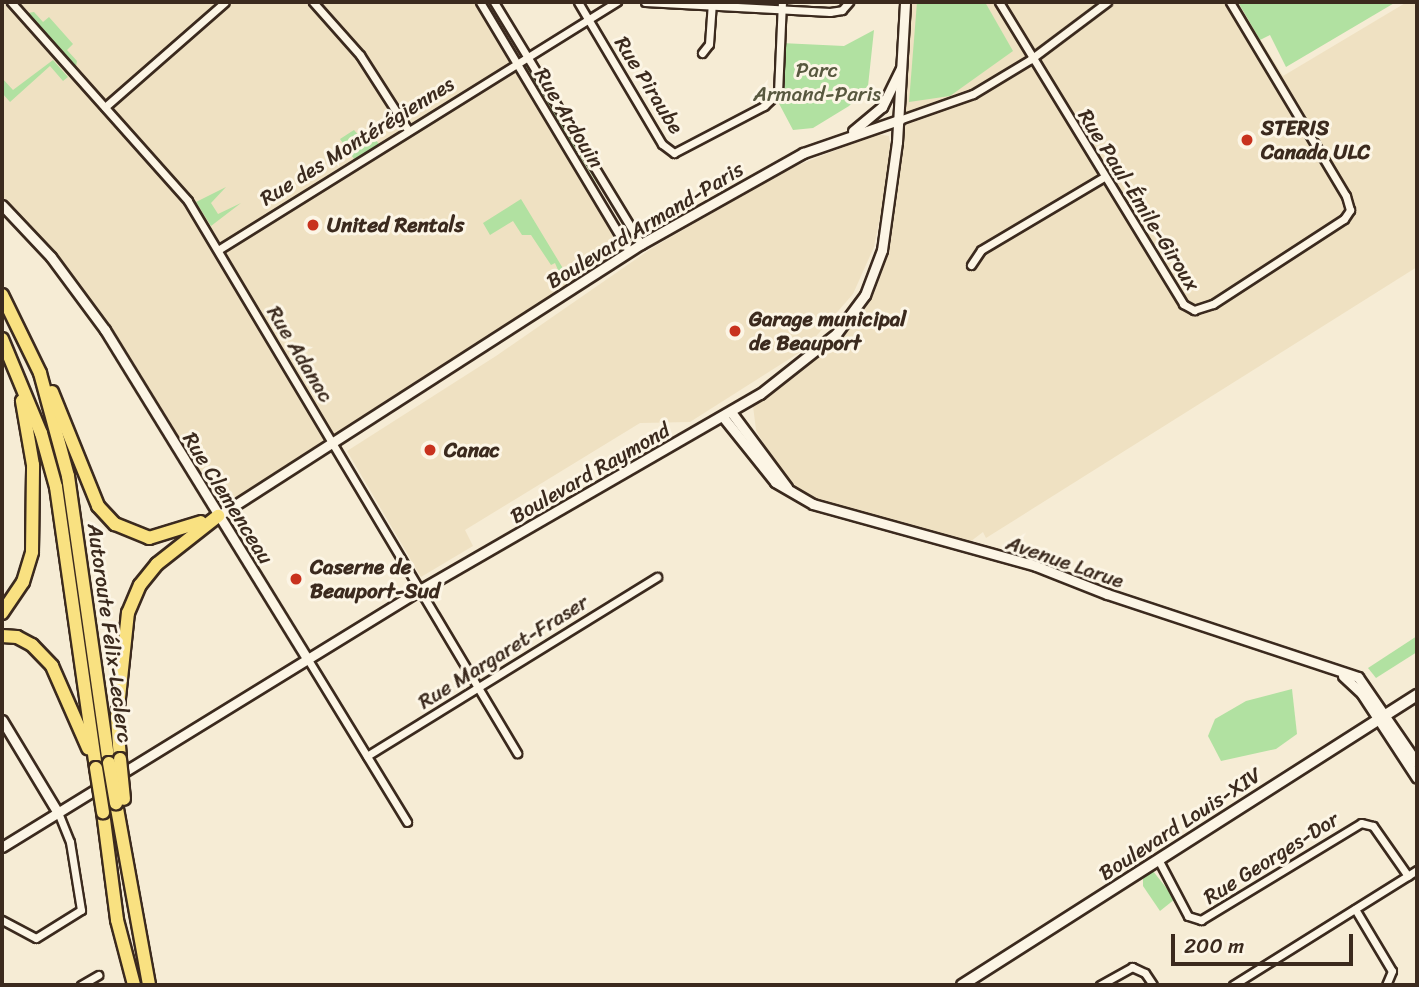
<!DOCTYPE html>
<html>
<head>
<meta charset="utf-8">
<style>
	body { margin:0 }
	#map { position:relative; width:1419px; height:987px; overflow:hidden; background:#f6ecd5; font-family:Sriracha,sans-serif }
	div>[style] { position:absolute }
	[style*='--x'] { left:calc(var(--x)*1px); top:calc(var(--y)*1px); width:calc(var(--w)*1px); rotate:calc(var(--a)*1deg) }
	.built>* { inset:0; background:#efe1c2 }
	.green>* { inset:0; background:#b1e1a1 }
	.roads { filter:drop-shadow(2px 0 #3b2a1e) drop-shadow(-2px 0 #3b2a1e) drop-shadow(0 2px #3b2a1e) drop-shadow(0 -2px #3b2a1e) }
	.minor>* { height:7px; margin:-3.5px; padding:0 3.5px; transform-origin:3.5px; border-radius:3.5px; background:#fcf5e5 }
	.tertiary>* { height:9px; margin:-4.5px; padding:0 4.5px; transform-origin:4.5px; border-radius:4.5px; background:#fcf5e5 }
	.secondary>* { height:10px; margin:-5px; padding:0 5px; transform-origin:5px; border-radius:5px; background:#fcf5e5 }
	.motorway>* { height:12px; margin:-6px; padding:0 6px; transform-origin:6px; border-radius:6px; background:#f9e181 }
	.bridges { filter:drop-shadow(2px 0 #3b2a1e) drop-shadow(-2px 0 #3b2a1e) drop-shadow(0 2px #3b2a1e) drop-shadow(0 -2px #3b2a1e) }
	.motorway-bridge>* { height:12px; margin:-6px; padding:0 6px; transform-origin:6px; border-radius:6px; background:#f9e181 }
	.dots>* { width:19px; height:19px; translate:-50% -50%; box-sizing:border-box; border:4px solid #fcf5e5; border-radius:50% }
	span { translate:-50% -50%; white-space:nowrap; text-align:center; line-height:1.15; -webkit-text-stroke:6px #fcf5e5; paint-order:stroke }
	.park-label { font-size:21px; color:#58583f }
	.street-label { font-size:21px; color:#3b2a1e }
	.poi-label { font-size:21px; color:#3b2a1e; font-weight:700 }
	.left { translate:0 -50%; text-align:left }
	.frame { position:absolute; inset:0; border:4px solid #3b2a1e; pointer-events:none }
	.scale { position:absolute; left:1171px; top:934px; width:182px; height:32px; box-sizing:border-box; border:4px solid #3b2a1e; border-top:0; padding-left:9px; font-size:21px; line-height:24px; white-space:nowrap; color:#3b2a1e; -webkit-text-stroke:5px #fcf5e5; paint-order:stroke }
</style>
</head>
<body>
<div id="map">
	<div class="built">
		<div style="clip-path:polygon(2px 2px,480px 2px,629px 251px,218px 516px,105px 330px,51px 257px,2px 205px)"></div>
		<div style="clip-path:polygon(905px 2px,1237px 2px,1283px 76px,1407px 2px,1417px 2px,1417px 267px,986px 538px,983px 532px,962px 548px,813px 504px,788px 488px,756px 430px,753px 406px,760px 394px,836px 334px,865px 295px,890px 206px)"></div>
		<div style="clip-path:polygon(877px 134px,889px 136px,892px 158px,874px 247px,853px 294px,805px 349px,690px 422px,640px 423px,465px 530px,473px 546px,421px 577px,347px 451px,496px 356px,652px 248px,788px 169px)"></div>
	</div>
	<div class="green">
		<div style="clip-path:polygon(917px 2px,985px 2px,1013px 51px,950px 96px,909px 102px)"></div>
		<div style="clip-path:polygon(1238px 2px,1396px 2px,1286px 67px,1270px 35px,1260px 40px)"></div>
		<div style="clip-path:polygon(34px 12px,43px 22px,49px 17px,73px 44px,67px 50px,77px 61px,76px 66px,28px 13px)"></div>
		<div style="clip-path:polygon(874px 30px,868px 86px,849px 106px,813px 128px,793px 130px,775px 96px,781px 43px,844px 46px)"></div>
		<div style="clip-path:polygon(53px 60px,68px 77px,63px 81px,50px 66px,10px 102px,2px 93px,2px 78px,13px 90px)"></div>
		<div style="clip-path:polygon(528px 65px,599px 182px,598px 185px,524px 68px)"></div>
		<div style="clip-path:polygon(354px 130px,366px 144px,375px 139px,379px 144px,354px 159px,340px 139px)"></div>
		<div style="clip-path:polygon(226px 187px,211px 203px,218px 214px,241px 203px,211px 226px,196px 202px)"></div>
		<div style="clip-path:polygon(521px 199px,570px 280px,564px 284px,555px 263px,551px 265px,531px 235px,522px 235px,513px 221px,490px 235px,483px 223px)"></div>
		<div style="clip-path:polygon(1417px 636px,1417px 652px,1376px 678px,1368px 668px)"></div>
		<div style="clip-path:polygon(1292px 689px,1297px 734px,1276px 749px,1221px 761px,1208px 736px,1215px 719px,1246px 701px)"></div>
		<div style="clip-path:polygon(1153px 871px,1175px 899px,1160px 911px,1143px 886px,1143px 879px)"></div>
	</div>
	<div class="roads">
		<div class="minor">
			<div style="--x:11;--y:2;--w:266;--a:48.3"></div>
			<div style="--x:188;--y:201;--w:643;--a:59.2"></div>
			<div style="--x:313;--y:2;--w:71;--a:48.4"></div>
			<div style="--x:360;--y:55;--w:89;--a:57.4"></div>
			<div style="--x:480;--y:2;--w:290;--a:59.1"></div>
			<div style="--x:494;--y:2;--w:283;--a:58.7"></div>
			<div style="--x:578;--y:2;--w:165;--a:59.4"></div>
			<div style="--x:662;--y:144;--w:15;--a:37"></div>
			<div style="--x:674;--y:153;--w:102;--a:-27.6"></div>
			<div style="--x:764;--y:106;--w:19;--a:-43"></div>
			<div style="--x:778;--y:93;--w:91;--a:-87.5"></div>
			<div style="--x:645;--y:2;--w:185;--a:3.1"></div>
			<div style="--x:830;--y:12;--w:12;--a:-9"></div>
			<div style="--x:842;--y:10;--w:11;--a:-49"></div>
			<div style="--x:999;--y:2;--w:354;--a:58.6"></div>
			<div style="--x:1183;--y:304;--w:13;--a:29"></div>
			<div style="--x:1194;--y:310;--w:20;--a:-18"></div>
			<div style="--x:1213;--y:304;--w:156;--a:-33"></div>
			<div style="--x:1344;--y:219;--w:11;--a:-56"></div>
			<div style="--x:1350;--y:210;--w:15;--a:-106"></div>
			<div style="--x:1346;--y:196;--w:226;--a:-120.9"></div>
			<div style="--x:702;--y:53;--w:11;--a:-52"></div>
			<div style="--x:709;--y:44;--w:42;--a:-85.9"></div>
			<div style="--x:105;--y:107;--w:159;--a:-41.2"></div>
			<div style="--x:899;--y:120;--w:78;--a:-19.4"></div>
			<div style="--x:973;--y:94;--w:68;--a:-31.1"></div>
			<div style="--x:1031;--y:59;--w:95;--a:-36.9"></div>
			<div style="--x:218;--y:250;--w:470;--a:-31.9"></div>
			<div style="--x:971;--y:265;--w:18;--a:-56"></div>
			<div style="--x:981;--y:250;--w:143;--a:-30.7"></div>
			<div style="--x:307;--y:658;--w:192;--a:58.6"></div>
			<div style="--x:367;--y:756;--w:341;--a:-31.7"></div>
			<div style="--x:1159;--y:861;--w:62;--a:62.2"></div>
			<div style="--x:1188;--y:916;--w:14;--a:17"></div>
			<div style="--x:1201;--y:920;--w:187;--a:-31.2"></div>
			<div style="--x:1361;--y:823;--w:12;--a:14"></div>
			<div style="--x:1373;--y:826;--w:61;--a:55"></div>
			<div style="--x:1355;--y:909;--w:72;--a:59.2"></div>
			<div style="--x:1392;--y:971;--w:15;--a:113"></div>
			<div style="--x:2;--y:920;--w:38;--a:28"></div>
			<div style="--x:36;--y:938;--w:53;--a:-31.9"></div>
			<div style="--x:81;--y:910;--w:69;--a:-99.2"></div>
			<div style="--x:70;--y:842;--w:31;--a:-112"></div>
			<div style="--x:81;--y:985;--w:20;--a:-30"></div>
			<div style="--x:1100;--y:985;--w:37;--a:-29"></div>
			<div style="--x:1132;--y:967;--w:14;--a:25"></div>
			<div style="--x:1145;--y:973;--w:14;--a:56"></div>
			<div style="--x:1233;--y:985;--w:217;--a:-32"></div>
		</div>
		<div class="tertiary">
			<div style="--x:853;--y:131;--w:38;--a:-40"></div>
			<div style="--x:882;--y:107;--w:43;--a:-64"></div>
			<div style="--x:2;--y:205;--w:71;--a:46.7"></div>
			<div style="--x:51;--y:257;--w:91;--a:53.5"></div>
			<div style="--x:105;--y:330;--w:385;--a:58.4"></div>
			<div style="--x:731;--y:412;--w:94;--a:53.3"></div>
			<div style="--x:723;--y:417;--w:83;--a:51.3"></div>
			<div style="--x:775;--y:482;--w:44;--a:30.1"></div>
			<div style="--x:813;--y:504;--w:231;--a:15.5"></div>
			<div style="--x:1036;--y:566;--w:76;--a:21.5"></div>
			<div style="--x:1107;--y:594;--w:264;--a:18.3"></div>
			<div style="--x:1358;--y:677;--w:104;--a:55.5"></div>
			<div style="--x:218;--y:516;--w:503;--a:-32.74"></div>
			<div style="--x:641;--y:244;--w:186;--a:-29.3"></div>
			<div style="--x:803;--y:153;--w:102;--a:-19"></div>
			<div style="--x:1343;--y:676;--w:26;--a:43"></div>
			<div style="--x:1362;--y:694;--w:100;--a:56.8"></div>
			<div style="--x:2;--y:720;--w:109;--a:58.9"></div>
			<div style="--x:2;--y:847;--w:491;--a:-31.6"></div>
			<div style="--x:420;--y:590;--w:392;--a:-30"></div>
			<div style="--x:760;--y:394;--w:97;--a:-38.3"></div>
			<div style="--x:836;--y:334;--w:49;--a:-53.4"></div>
			<div style="--x:865;--y:295;--w:48;--a:-69.3"></div>
			<div style="--x:882;--y:250;--w:109;--a:-82.1"></div>
			<div style="--x:897;--y:142;--w:140;--a:-86.7"></div>
		</div>
		<div class="secondary">
			<div style="--x:962;--y:985;--w:540;--a:-32.51"></div>
		</div>
		<div class="motorway">
			<div style="--x:2;--y:295;--w:87;--a:64"></div>
			<div style="--x:40;--y:373;--w:107;--a:74.8"></div>
			<div style="--x:68;--y:476;--w:290;--a:81.9"></div>
			<div style="--x:2;--y:339;--w:102;--a:67.5"></div>
			<div style="--x:41;--y:433;--w:56;--a:74.5"></div>
			<div style="--x:56;--y:487;--w:284;--a:81.9"></div>
			<div style="--x:52;--y:392;--w:123;--a:68"></div>
			<div style="--x:98;--y:506;--w:25;--a:47"></div>
			<div style="--x:115;--y:524;--w:37;--a:22"></div>
			<div style="--x:149;--y:538;--w:54;--a:-17.1"></div>
			<div style="--x:2;--y:613;--w:37;--a:-56"></div>
			<div style="--x:23;--y:582;--w:31;--a:-73"></div>
			<div style="--x:32;--y:552;--w:87;--a:-89.3"></div>
			<div style="--x:33;--y:465;--w:65;--a:-99.8"></div>
			<div style="--x:2;--y:636;--w:15;--a:4"></div>
			<div style="--x:17;--y:637;--w:17;--a:28"></div>
			<div style="--x:32;--y:645;--w:29;--a:46"></div>
			<div style="--x:52;--y:666;--w:90;--a:66.3"></div>
			<div style="--x:120;--y:759;--w:42;--a:-94.1"></div>
			<div style="--x:117;--y:717;--w:105;--a:-84"></div>
			<div style="--x:128;--y:613;--w:30;--a:-67"></div>
			<div style="--x:140;--y:585;--w:27;--a:-51"></div>
			<div style="--x:157;--y:564;--w:78;--a:-38.2"></div>
			<div style="--x:116;--y:803;--w:185;--a:79.7"></div>
			<div style="--x:103;--y:812;--w:109;--a:82.6"></div>
			<div style="--x:117;--y:920;--w:67;--a:75.3"></div>
		</div>
	</div>
	<div class="bridges">
		<div class="motorway-bridge">
			<div style="--x:120;--y:759;--w:40;--a:84.3"></div>
			<div style="--x:109;--y:763;--w:41;--a:80.1"></div>
			<div style="--x:96;--y:768;--w:45;--a:81"></div>
		</div>
	</div>
	<div class="dots">
		<div style="left:1247px;top:140px;background:#c8321e"></div>
		<div style="left:313px;top:225px;background:#c8321e"></div>
		<div style="left:735px;top:331px;background:#c8321e"></div>
		<div style="left:430px;top:450px;background:#c8321e"></div>
		<div style="left:296px;top:579px;background:#c8321e"></div>
	</div>
	<div class="park-label">
		<span style="left:817px;top:82px">Parc<br>Armand-Paris</span>
	</div>
	<div class="street-label">
		<span style="left:649px;top:85px;rotate:58deg">Rue Piraube</span>
		<span style="left:569px;top:118px;rotate:59deg">Rue Ardouin</span>
		<span style="left:357px;top:141px;rotate:-32deg">Rue des Montérégiennes</span>
		<span style="left:1139px;top:200px;rotate:58deg">Rue Paul-Émile-Giroux</span>
		<span style="left:645px;top:225px;rotate:-31deg">Boulevard Armand-Paris</span>
		<span style="left:300px;top:354px;rotate:59deg">Rue Adanac</span>
		<span style="left:590px;top:473px;rotate:-30deg">Boulevard Raymond</span>
		<span style="left:228px;top:498px;rotate:58deg">Rue Clemenceau</span>
		<span style="left:1065px;top:562px;rotate:19deg">Avenue Larue</span>
		<span style="left:110px;top:633px;rotate:82deg">Autoroute Félix-Leclerc</span>
		<span style="left:503px;top:652px;rotate:-32deg">Rue Margaret-Fraser</span>
		<span style="left:1180px;top:824px;rotate:-33deg">Boulevard Louis-XIV</span>
		<span style="left:1271px;top:858px;rotate:-32deg">Rue Georges-Dor</span>
	</div>
	<div class="poi-label">
		<span class="left" style="left:1261px;top:140px">STERIS<br>Canada ULC</span>
		<span class="left" style="left:327px;top:225px">United Rentals</span>
		<span class="left" style="left:749px;top:331px">Garage municipal<br>de Beauport</span>
		<span class="left" style="left:444px;top:450px">Canac</span>
		<span class="left" style="left:310px;top:579px">Caserne de<br>Beauport-Sud</span>
	</div>
	<div class="frame"></div>
	<div class="scale">200 m</div>
</div>
</body>
</html>
